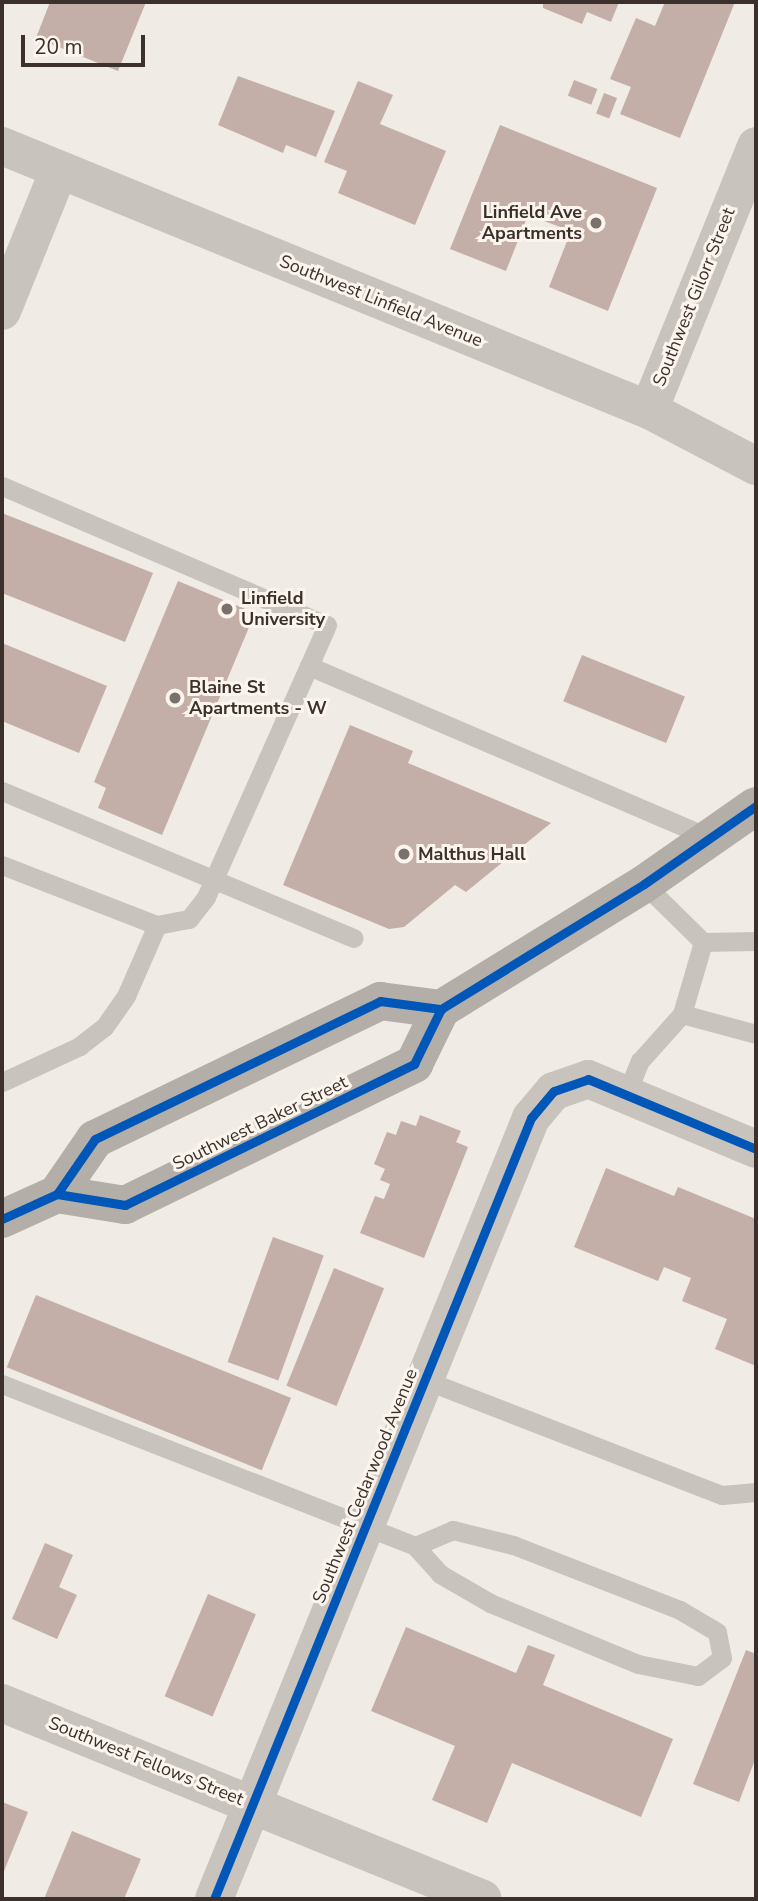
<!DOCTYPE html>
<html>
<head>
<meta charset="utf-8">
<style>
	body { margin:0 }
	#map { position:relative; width:758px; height:1901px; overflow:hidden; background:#f0ebe5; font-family:"Nunito Sans",sans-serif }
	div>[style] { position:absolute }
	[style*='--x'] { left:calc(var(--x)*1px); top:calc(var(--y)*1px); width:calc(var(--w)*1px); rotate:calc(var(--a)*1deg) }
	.building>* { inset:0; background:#c3afa7; transform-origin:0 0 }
	.service>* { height:19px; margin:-9.5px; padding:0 9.5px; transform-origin:9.5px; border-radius:9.5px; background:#c9c3be }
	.minor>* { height:38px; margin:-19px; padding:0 19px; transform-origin:19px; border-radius:19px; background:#c9c3be }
	.tertiary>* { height:38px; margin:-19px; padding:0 19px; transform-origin:19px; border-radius:19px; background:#c9c3be }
	.trunk>* { height:38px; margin:-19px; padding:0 19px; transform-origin:19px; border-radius:19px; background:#b4aea8 }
	.cycleway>* { height:9px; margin:-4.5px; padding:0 4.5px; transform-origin:4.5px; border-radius:4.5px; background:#0057b8 }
	.dots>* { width:19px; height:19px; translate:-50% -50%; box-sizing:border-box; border:4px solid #fbf5ee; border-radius:50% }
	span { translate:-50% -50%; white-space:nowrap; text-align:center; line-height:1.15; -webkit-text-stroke:6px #fbf5ee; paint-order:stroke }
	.poi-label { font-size:18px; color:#3b302b; font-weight:700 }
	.right { translate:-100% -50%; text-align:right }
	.left { translate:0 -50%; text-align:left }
	.street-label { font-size:18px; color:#3b302b }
	.frame { position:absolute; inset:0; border:4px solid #3b302b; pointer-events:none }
	.scale { position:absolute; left:21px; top:35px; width:124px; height:32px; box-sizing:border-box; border:4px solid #3b302b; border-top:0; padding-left:9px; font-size:21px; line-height:24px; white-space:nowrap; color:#3b302b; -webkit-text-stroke:5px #fbf5ee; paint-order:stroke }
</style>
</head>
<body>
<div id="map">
	<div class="building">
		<div style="clip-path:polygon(50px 2px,146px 2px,118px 71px,36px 38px)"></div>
		<div style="clip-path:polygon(543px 2px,619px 2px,611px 22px,587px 12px,582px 24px,543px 8px)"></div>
		<div style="clip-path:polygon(665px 2px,735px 2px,680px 138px,620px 114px,631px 87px,610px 79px,636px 18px,655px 26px)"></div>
		<div style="clip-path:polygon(238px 76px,335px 111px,316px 157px,286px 145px,283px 153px,218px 125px)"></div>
		<div style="left:574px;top:80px;width:25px;height:17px;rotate:21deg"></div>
		<div style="clip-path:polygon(358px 81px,393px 95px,380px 124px,446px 151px,415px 225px,338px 193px,347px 171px,324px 162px)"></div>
		<div style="left:604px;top:93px;width:14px;height:22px;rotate:21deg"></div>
		<div style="clip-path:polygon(500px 125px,657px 188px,608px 311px,549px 287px,571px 231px,528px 215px,506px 271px,450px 249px)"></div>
		<div style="clip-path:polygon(2px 513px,153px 573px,125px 642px,2px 593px)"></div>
		<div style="clip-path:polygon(178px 581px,255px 613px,162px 835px,98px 808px,106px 788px,94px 782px)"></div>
		<div style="clip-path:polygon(2px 643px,107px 686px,79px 753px,2px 721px)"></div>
		<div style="left:582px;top:655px;width:111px;height:50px;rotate:22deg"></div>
		<div style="clip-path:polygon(350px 725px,413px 751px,408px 763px,551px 823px,466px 892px,455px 885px,404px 927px,389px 929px,283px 885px)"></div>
		<div style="clip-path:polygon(420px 1115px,461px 1131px,456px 1142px,468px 1147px,424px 1258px,360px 1233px,375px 1196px,384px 1199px,390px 1184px,380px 1180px,385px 1169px,374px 1164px,387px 1132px,396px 1135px,401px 1121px,416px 1126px)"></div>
		<div style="clip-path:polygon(606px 1168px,674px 1196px,678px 1187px,756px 1219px,756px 1366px,715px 1349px,727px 1319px,682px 1301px,691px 1278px,664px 1267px,658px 1281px,574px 1247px)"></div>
		<div style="left:273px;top:1237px;width:54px;height:133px;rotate:20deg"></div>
		<div style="left:334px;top:1268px;width:54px;height:127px;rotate:22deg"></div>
		<div style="left:36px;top:1295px;width:275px;height:78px;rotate:22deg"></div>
		<div style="clip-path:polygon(45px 1543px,73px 1555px,59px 1587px,77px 1595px,57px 1639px,12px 1619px)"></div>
		<div style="left:208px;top:1594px;width:52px;height:111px;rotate:23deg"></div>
		<div style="clip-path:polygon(406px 1627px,516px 1673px,528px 1645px,555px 1655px,543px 1685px,673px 1739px,641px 1817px,512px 1763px,487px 1823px,432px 1800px,455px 1746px,371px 1711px)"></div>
		<div style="clip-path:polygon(746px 1650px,756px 1654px,756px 1757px,739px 1802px,693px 1784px)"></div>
		<div style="clip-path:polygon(2px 1802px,28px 1812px,2px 1876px)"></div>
		<div style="clip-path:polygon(72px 1831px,141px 1859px,124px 1899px,44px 1899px)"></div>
	</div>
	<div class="service">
		<div style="--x:2;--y:486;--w:353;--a:23.2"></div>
		<div style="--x:327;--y:625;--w:45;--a:113.7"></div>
		<div style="--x:2;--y:791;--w:381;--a:22.7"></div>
		<div style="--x:2;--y:865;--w:166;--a:21.2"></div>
		<div style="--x:157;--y:925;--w:77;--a:113.6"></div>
		<div style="--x:126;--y:996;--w:38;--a:125"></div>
		<div style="--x:104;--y:1027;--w:31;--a:142"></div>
		<div style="--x:80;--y:1046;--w:86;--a:155.2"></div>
		<div style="--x:644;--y:884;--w:83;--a:44.5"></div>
		<div style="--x:703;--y:942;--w:53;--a:-1.1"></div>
		<div style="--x:157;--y:925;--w:33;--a:-11"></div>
		<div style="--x:189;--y:919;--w:28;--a:-52"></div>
		<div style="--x:206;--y:897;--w:253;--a:-66"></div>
		<div style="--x:309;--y:666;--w:437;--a:23.2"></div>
		<div style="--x:682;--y:1014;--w:77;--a:15.1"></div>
		<div style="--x:626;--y:1095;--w:37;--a:-68"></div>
		<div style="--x:640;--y:1061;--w:63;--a:-48.2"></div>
		<div style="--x:682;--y:1014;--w:75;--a:-73.7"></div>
		<div style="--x:425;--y:1380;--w:318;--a:21.2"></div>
		<div style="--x:722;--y:1495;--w:34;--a:-5"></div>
		<div style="--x:2;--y:1384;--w:444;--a:21.4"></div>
		<div style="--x:415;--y:1546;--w:38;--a:48"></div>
		<div style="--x:440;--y:1574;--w:58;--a:30.1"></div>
		<div style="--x:490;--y:1603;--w:160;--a:22.4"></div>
		<div style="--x:638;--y:1664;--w:61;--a:11.3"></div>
		<div style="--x:698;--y:1676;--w:30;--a:-37"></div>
		<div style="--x:722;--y:1658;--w:26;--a:-101"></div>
		<div style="--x:717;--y:1632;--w:43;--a:-149.3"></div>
		<div style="--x:680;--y:1610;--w:179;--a:-158.7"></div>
		<div style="--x:513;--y:1545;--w:62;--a:-166"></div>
		<div style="--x:453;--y:1530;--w:41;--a:157.2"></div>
	</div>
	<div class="minor">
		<div style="--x:2;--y:311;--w:152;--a:-68"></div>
		<div style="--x:649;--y:410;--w:285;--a:-67.9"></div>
		<div style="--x:214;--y:1899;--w:843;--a:-67.91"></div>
		<div style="--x:531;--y:1118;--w:35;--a:-50"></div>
		<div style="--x:554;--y:1091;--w:36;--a:-19"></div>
		<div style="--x:588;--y:1079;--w:182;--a:22.6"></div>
	</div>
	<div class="tertiary">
		<div style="--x:2;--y:146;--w:699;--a:22.2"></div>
		<div style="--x:649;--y:410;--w:121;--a:27.6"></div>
		<div style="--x:2;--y:1703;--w:519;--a:22.17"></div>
	</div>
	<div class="trunk">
		<div style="--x:57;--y:1194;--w:69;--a:9.2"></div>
		<div style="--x:125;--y:1205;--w:322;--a:-26"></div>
		<div style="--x:414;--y:1064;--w:61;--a:-63.9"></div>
		<div style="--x:441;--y:1009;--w:238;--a:-31.6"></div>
		<div style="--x:644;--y:884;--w:136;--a:-34.9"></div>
		<div style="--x:2;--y:1219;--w:60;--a:-24.4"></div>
		<div style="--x:57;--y:1194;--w:67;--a:-55.4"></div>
		<div style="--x:95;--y:1139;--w:317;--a:-25.8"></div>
		<div style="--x:380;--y:1001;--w:62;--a:7.5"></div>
	</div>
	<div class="cycleway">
		<div style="--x:57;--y:1194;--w:69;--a:9.2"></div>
		<div style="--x:125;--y:1205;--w:322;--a:-26"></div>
		<div style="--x:414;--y:1064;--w:61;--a:-63.9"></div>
		<div style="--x:441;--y:1009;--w:238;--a:-31.6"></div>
		<div style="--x:644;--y:884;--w:136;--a:-34.9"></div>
		<div style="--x:2;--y:1219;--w:60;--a:-24.4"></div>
		<div style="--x:57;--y:1194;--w:67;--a:-55.4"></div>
		<div style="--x:95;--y:1139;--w:317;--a:-25.8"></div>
		<div style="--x:380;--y:1001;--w:62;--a:7.5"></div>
		<div style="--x:214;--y:1899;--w:843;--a:-67.91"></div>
		<div style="--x:531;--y:1118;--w:35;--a:-50"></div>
		<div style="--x:554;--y:1091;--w:36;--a:-19"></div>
		<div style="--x:588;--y:1079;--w:182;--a:22.6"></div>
	</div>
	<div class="dots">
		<div style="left:596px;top:223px;background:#7a716c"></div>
		<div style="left:227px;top:609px;background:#7a716c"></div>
		<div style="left:175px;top:698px;background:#7a716c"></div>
		<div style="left:404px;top:854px;background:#7a716c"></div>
	</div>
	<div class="poi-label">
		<span class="right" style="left:582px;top:223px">Linfield Ave<br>Apartments</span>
		<span class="left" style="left:241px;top:609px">Linfield<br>University</span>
		<span class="left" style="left:189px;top:698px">Blaine St<br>Apartments - W</span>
		<span class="left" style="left:418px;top:854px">Malthus Hall</span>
	</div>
	<div class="street-label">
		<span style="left:694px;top:297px;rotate:-68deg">Southwest Gilorr Street</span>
		<span style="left:381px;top:301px;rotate:22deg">Southwest Linfield Avenue</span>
		<span style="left:260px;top:1123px;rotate:-26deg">Southwest Baker Street</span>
		<span style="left:365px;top:1486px;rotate:-68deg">Southwest Cedarwood Avenue</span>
		<span style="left:146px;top:1761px;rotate:22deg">Southwest Fellows Street</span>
	</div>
	<div class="frame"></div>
	<div class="scale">20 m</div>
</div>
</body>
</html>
